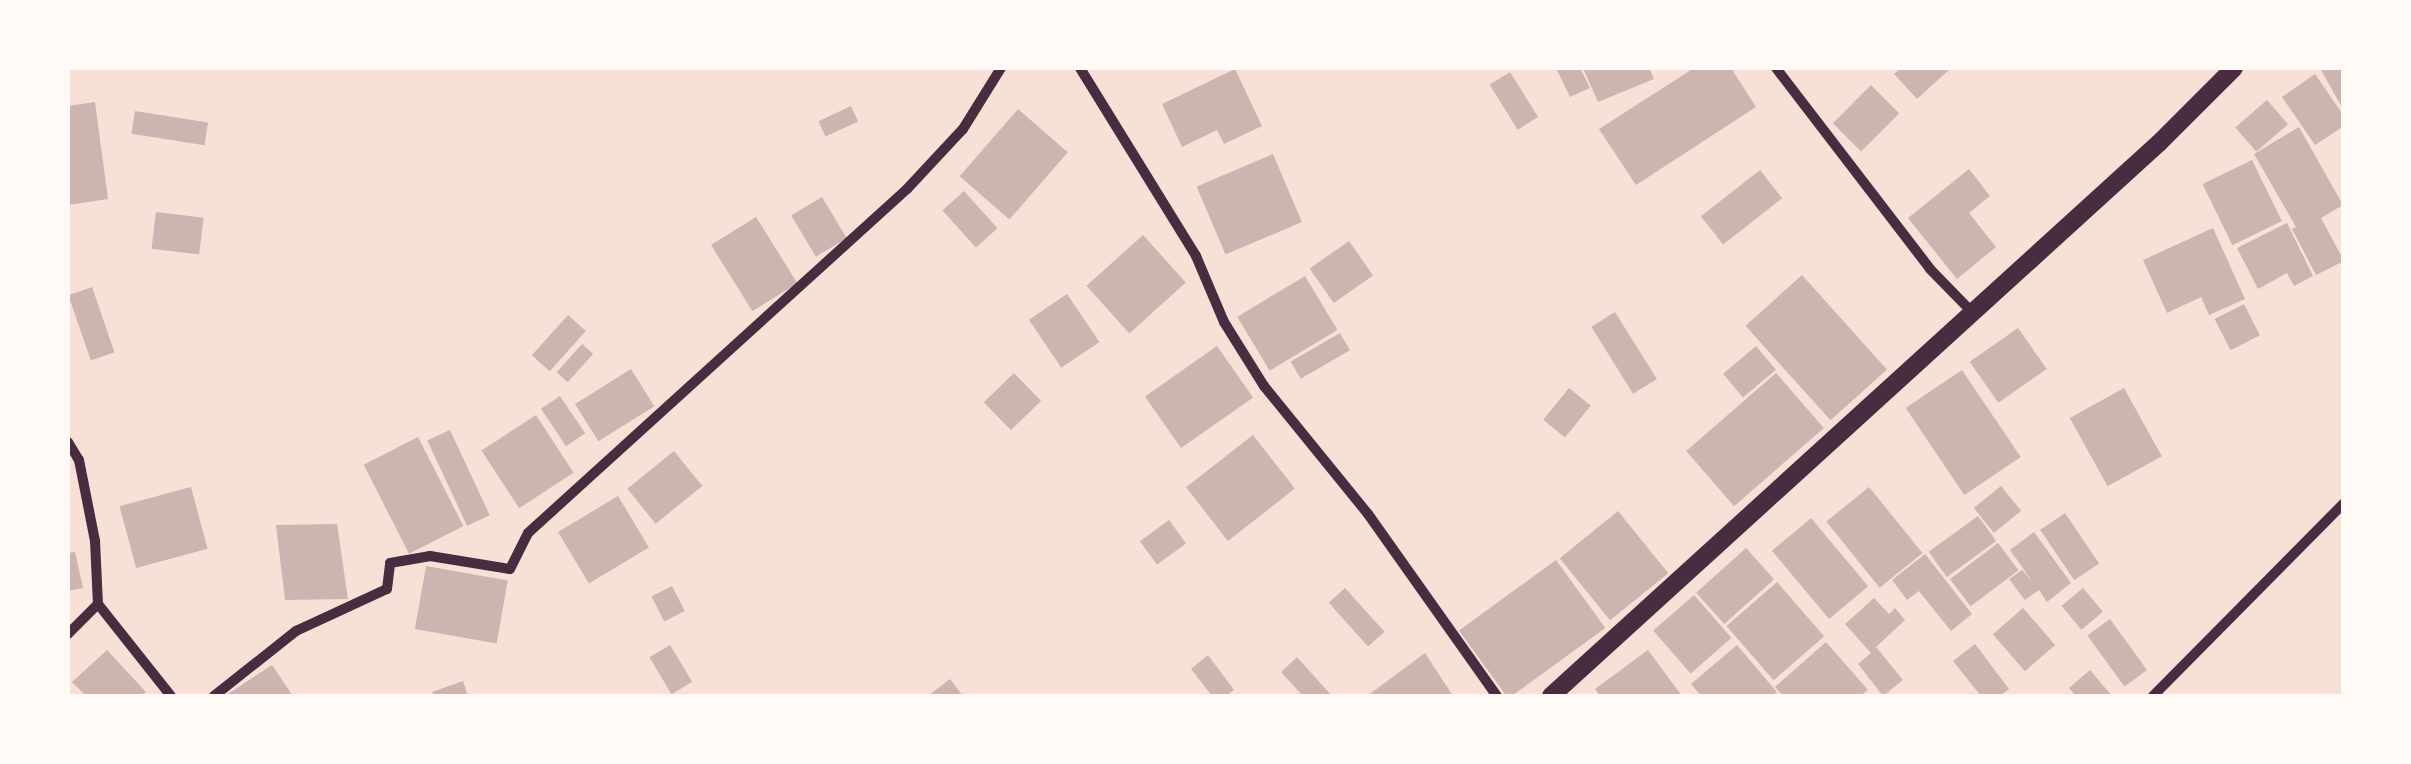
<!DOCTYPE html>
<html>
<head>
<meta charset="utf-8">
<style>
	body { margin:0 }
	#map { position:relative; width:2411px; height:764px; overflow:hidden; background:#f7e1d7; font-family:"Noto Sans",sans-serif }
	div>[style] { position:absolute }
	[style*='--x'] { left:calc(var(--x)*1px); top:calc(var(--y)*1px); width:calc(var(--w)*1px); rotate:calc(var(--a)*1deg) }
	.building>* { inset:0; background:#ccb4b1; transform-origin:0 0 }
	.minor>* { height:10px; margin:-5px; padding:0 5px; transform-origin:5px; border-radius:5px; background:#4a2c40 }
	.tertiary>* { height:18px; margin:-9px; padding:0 9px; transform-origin:9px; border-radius:9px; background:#4a2c40 }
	span { translate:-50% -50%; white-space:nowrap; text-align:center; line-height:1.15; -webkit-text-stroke:8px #fffaf5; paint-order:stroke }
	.frame { position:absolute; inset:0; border:70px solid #fffaf5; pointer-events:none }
</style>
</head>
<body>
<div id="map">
	<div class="building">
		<div style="clip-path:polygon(1556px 68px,1580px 68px,1590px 88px,1570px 97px)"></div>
		<div style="clip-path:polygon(1583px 68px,1649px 68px,1654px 79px,1598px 102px)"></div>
		<div style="clip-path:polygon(1694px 68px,1731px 68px,1756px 107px,1636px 185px,1599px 129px)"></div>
		<div style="clip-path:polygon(1901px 68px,1951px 68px,1917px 99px,1894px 74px)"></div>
		<div style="clip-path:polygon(2325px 68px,2344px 68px,2344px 111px,2321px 70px)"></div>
		<div style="clip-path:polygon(1235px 69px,1262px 126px,1224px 144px,1217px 130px,1182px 147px,1162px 104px)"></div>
		<div style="left:1510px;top:72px;width:53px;height:24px;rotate:58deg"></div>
		<div style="clip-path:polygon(2315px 74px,2344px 116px,2344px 126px,2315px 145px,2282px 97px)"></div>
		<div style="left:1871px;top:85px;width:40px;height:54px;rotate:45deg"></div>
		<div style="left:2267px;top:100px;width:32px;height:42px;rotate:49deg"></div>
		<div style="clip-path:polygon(95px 102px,108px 199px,68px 205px,68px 106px)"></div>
		<div style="left:851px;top:106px;width:17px;height:36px;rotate:65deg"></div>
		<div style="left:1018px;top:109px;width:66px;height:89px;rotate:41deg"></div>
		<div style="left:135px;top:111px;width:74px;height:23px;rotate:9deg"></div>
		<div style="clip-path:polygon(2299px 127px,2343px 205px,2321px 218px,2344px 261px,2316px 275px,2292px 229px,2296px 227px,2254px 154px)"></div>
		<div style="left:1273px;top:154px;width:74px;height:83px;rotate:67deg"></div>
		<div style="left:2252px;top:160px;width:68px;height:55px;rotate:64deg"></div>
		<div style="clip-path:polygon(1969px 169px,1990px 196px,1969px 213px,1996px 247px,1957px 279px,1908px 218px)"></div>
		<div style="left:1760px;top:170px;width:36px;height:75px;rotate:52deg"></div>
		<div style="left:964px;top:191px;width:50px;height:29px;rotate:48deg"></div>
		<div style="left:822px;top:197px;width:48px;height:36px;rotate:59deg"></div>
		<div style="left:156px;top:212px;width:48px;height:37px;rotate:7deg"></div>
		<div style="left:756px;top:217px;width:78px;height:53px;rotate:58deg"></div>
		<div style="clip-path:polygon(2287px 223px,2313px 276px,2294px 286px,2287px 273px,2258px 289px,2237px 248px)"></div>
		<div style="clip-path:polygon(2213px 228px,2245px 299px,2209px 315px,2201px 297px,2167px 313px,2143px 260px)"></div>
		<div style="left:1143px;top:235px;width:64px;height:76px;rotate:48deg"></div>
		<div style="left:1349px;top:241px;width:42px;height:48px;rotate:55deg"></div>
		<div style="left:1802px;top:275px;width:127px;height:76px;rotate:48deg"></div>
		<div style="left:1305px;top:276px;width:63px;height:79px;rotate:59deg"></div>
		<div style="left:92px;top:287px;width:69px;height:25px;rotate:71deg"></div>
		<div style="left:1067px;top:294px;width:58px;height:46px;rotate:56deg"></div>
		<div style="left:2244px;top:304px;width:35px;height:33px;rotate:63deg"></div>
		<div style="left:1615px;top:312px;width:79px;height:28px;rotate:58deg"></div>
		<div style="left:568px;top:315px;width:24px;height:54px;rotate:42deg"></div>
		<div style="left:2018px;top:328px;width:50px;height:59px;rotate:55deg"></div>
		<div style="left:1340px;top:333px;width:20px;height:57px;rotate:60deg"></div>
		<div style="left:582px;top:344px;width:15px;height:38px;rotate:42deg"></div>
		<div style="left:1217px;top:346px;width:63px;height:88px;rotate:55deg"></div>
		<div style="left:1756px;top:346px;width:31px;height:43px;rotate:50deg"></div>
		<div style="left:631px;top:369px;width:44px;height:66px;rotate:58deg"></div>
		<div style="left:1962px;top:370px;width:105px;height:68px;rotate:56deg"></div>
		<div style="left:1014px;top:373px;width:39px;height:42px;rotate:46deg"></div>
		<div style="left:1776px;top:373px;width:73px;height:119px;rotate:49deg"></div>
		<div style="left:1569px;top:388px;width:28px;height:41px;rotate:39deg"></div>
		<div style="left:2124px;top:388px;width:78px;height:62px;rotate:61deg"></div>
		<div style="left:560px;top:396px;width:45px;height:23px;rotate:56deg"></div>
		<div style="left:536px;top:415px;width:69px;height:65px;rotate:57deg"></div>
		<div style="left:450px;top:430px;width:94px;height:25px;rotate:65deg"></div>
		<div style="left:1253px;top:435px;width:68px;height:85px;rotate:52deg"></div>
		<div style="left:418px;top:437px;width:100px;height:61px;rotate:63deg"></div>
		<div style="left:674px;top:451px;width:45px;height:60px;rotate:51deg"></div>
		<div style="left:2001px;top:486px;width:32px;height:35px;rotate:51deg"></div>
		<div style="left:191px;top:487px;width:64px;height:74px;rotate:75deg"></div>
		<div style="left:1869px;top:487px;width:85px;height:55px;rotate:51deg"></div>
		<div style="left:618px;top:496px;width:60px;height:70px;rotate:59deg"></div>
		<div style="left:1618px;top:511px;width:80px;height:75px;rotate:51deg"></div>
		<div style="left:2065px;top:513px;width:61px;height:30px;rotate:56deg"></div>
		<div style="left:1978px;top:516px;width:31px;height:61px;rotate:54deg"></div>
		<div style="left:1811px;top:518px;width:89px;height:51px;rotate:50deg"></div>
		<div style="left:1169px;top:520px;width:29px;height:36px;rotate:54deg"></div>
		<div style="clip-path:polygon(337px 524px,348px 599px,285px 600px,276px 525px)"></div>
		<div style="clip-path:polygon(2034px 532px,2071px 583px,2047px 602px,2039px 590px,2025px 600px,2009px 579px,2022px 570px,2032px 581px,2010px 550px)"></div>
		<div style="left:1998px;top:543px;width:34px;height:60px;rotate:53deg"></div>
		<div style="left:1746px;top:548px;width:42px;height:67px;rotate:48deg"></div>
		<div style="clip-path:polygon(75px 552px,83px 588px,68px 591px,68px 553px)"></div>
		<div style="clip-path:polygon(1925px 554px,1972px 614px,1951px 631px,1919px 591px,1907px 600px,1892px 580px)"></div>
		<div style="left:1556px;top:560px;width:84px;height:120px;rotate:54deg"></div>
		<div style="left:426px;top:566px;width:83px;height:64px;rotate:10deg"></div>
		<div style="left:1777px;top:582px;width:72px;height:67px;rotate:49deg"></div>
		<div style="left:672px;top:586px;width:28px;height:23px;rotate:63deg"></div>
		<div style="left:1345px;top:588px;width:59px;height:22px;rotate:48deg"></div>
		<div style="left:2083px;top:588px;width:31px;height:28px;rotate:50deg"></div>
		<div style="left:1694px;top:595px;width:57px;height:54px;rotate:49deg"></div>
		<div style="clip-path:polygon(1874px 598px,1889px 614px,1895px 608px,1905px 620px,1876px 647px,1903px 680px,1883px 696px,1858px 664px,1871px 653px,1845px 624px)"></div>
		<div style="left:2023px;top:608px;width:49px;height:40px;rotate:49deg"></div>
		<div style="left:2110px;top:619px;width:63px;height:28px;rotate:54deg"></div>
		<div style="clip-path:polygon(1826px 642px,1868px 690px,1860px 696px,1783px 696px,1775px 687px)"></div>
		<div style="clip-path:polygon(1975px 644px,2009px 689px,2000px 696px,1981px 696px,1953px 661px)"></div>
		<div style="left:670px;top:645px;width:43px;height:24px;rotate:59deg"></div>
		<div style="clip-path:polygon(1737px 645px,1777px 692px,1772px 696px,1701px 696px,1691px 684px)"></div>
		<div style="clip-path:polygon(107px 650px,146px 692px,141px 696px,86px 696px,72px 682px)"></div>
		<div style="clip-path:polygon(1648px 650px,1682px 696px,1600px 696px,1595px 689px)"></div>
		<div style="clip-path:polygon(1425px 653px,1453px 696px,1367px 696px)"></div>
		<div style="clip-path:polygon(1208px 655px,1234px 690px,1226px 696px,1212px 696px,1191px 669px)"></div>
		<div style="clip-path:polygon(1297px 657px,1332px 696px,1303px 696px,1281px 672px)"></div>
		<div style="clip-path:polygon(272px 665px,293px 696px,225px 696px)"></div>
		<div style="clip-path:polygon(2090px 670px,2112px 696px,2076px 696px,2069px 688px)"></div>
		<div style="clip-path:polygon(950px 679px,963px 696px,928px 696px)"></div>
		<div style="clip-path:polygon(463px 681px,468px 696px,434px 696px,432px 692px)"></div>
	</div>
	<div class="minor">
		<div style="--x:1080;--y:68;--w:221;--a:58.3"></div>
		<div style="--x:1196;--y:256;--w:72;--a:67"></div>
		<div style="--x:1224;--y:322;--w:75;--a:58"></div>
		<div style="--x:1264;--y:386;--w:165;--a:50.9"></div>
		<div style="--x:1368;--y:514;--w:223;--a:54.7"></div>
		<div style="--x:1776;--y:68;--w:253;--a:52.5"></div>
		<div style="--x:1930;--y:269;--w:62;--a:45.7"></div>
		<div style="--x:68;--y:442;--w:21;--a:59"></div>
		<div style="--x:79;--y:460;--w:83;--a:78.8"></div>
		<div style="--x:95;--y:541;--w:63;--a:87.3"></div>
		<div style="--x:98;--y:604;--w:117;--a:51.6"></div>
		<div style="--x:68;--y:634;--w:42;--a:-45"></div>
		<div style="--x:214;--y:696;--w:105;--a:-38.4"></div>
		<div style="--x:296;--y:631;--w:100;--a:-24.8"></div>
		<div style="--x:387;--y:589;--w:26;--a:-83"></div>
		<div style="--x:390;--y:563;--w:41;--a:-9.9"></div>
		<div style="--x:430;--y:556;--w:81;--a:9.2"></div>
		<div style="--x:510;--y:569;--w:40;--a:-63.4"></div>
		<div style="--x:528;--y:533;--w:512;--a:-42.23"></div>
		<div style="--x:907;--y:189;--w:82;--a:-47"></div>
		<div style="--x:963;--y:129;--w:72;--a:-58.1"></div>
		<div style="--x:2153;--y:696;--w:272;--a:-45.3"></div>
	</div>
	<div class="tertiary">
		<div style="--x:1551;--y:696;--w:822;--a:-42.29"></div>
		<div style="--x:2159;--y:143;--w:106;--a:-45"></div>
	</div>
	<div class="frame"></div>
</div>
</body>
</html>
